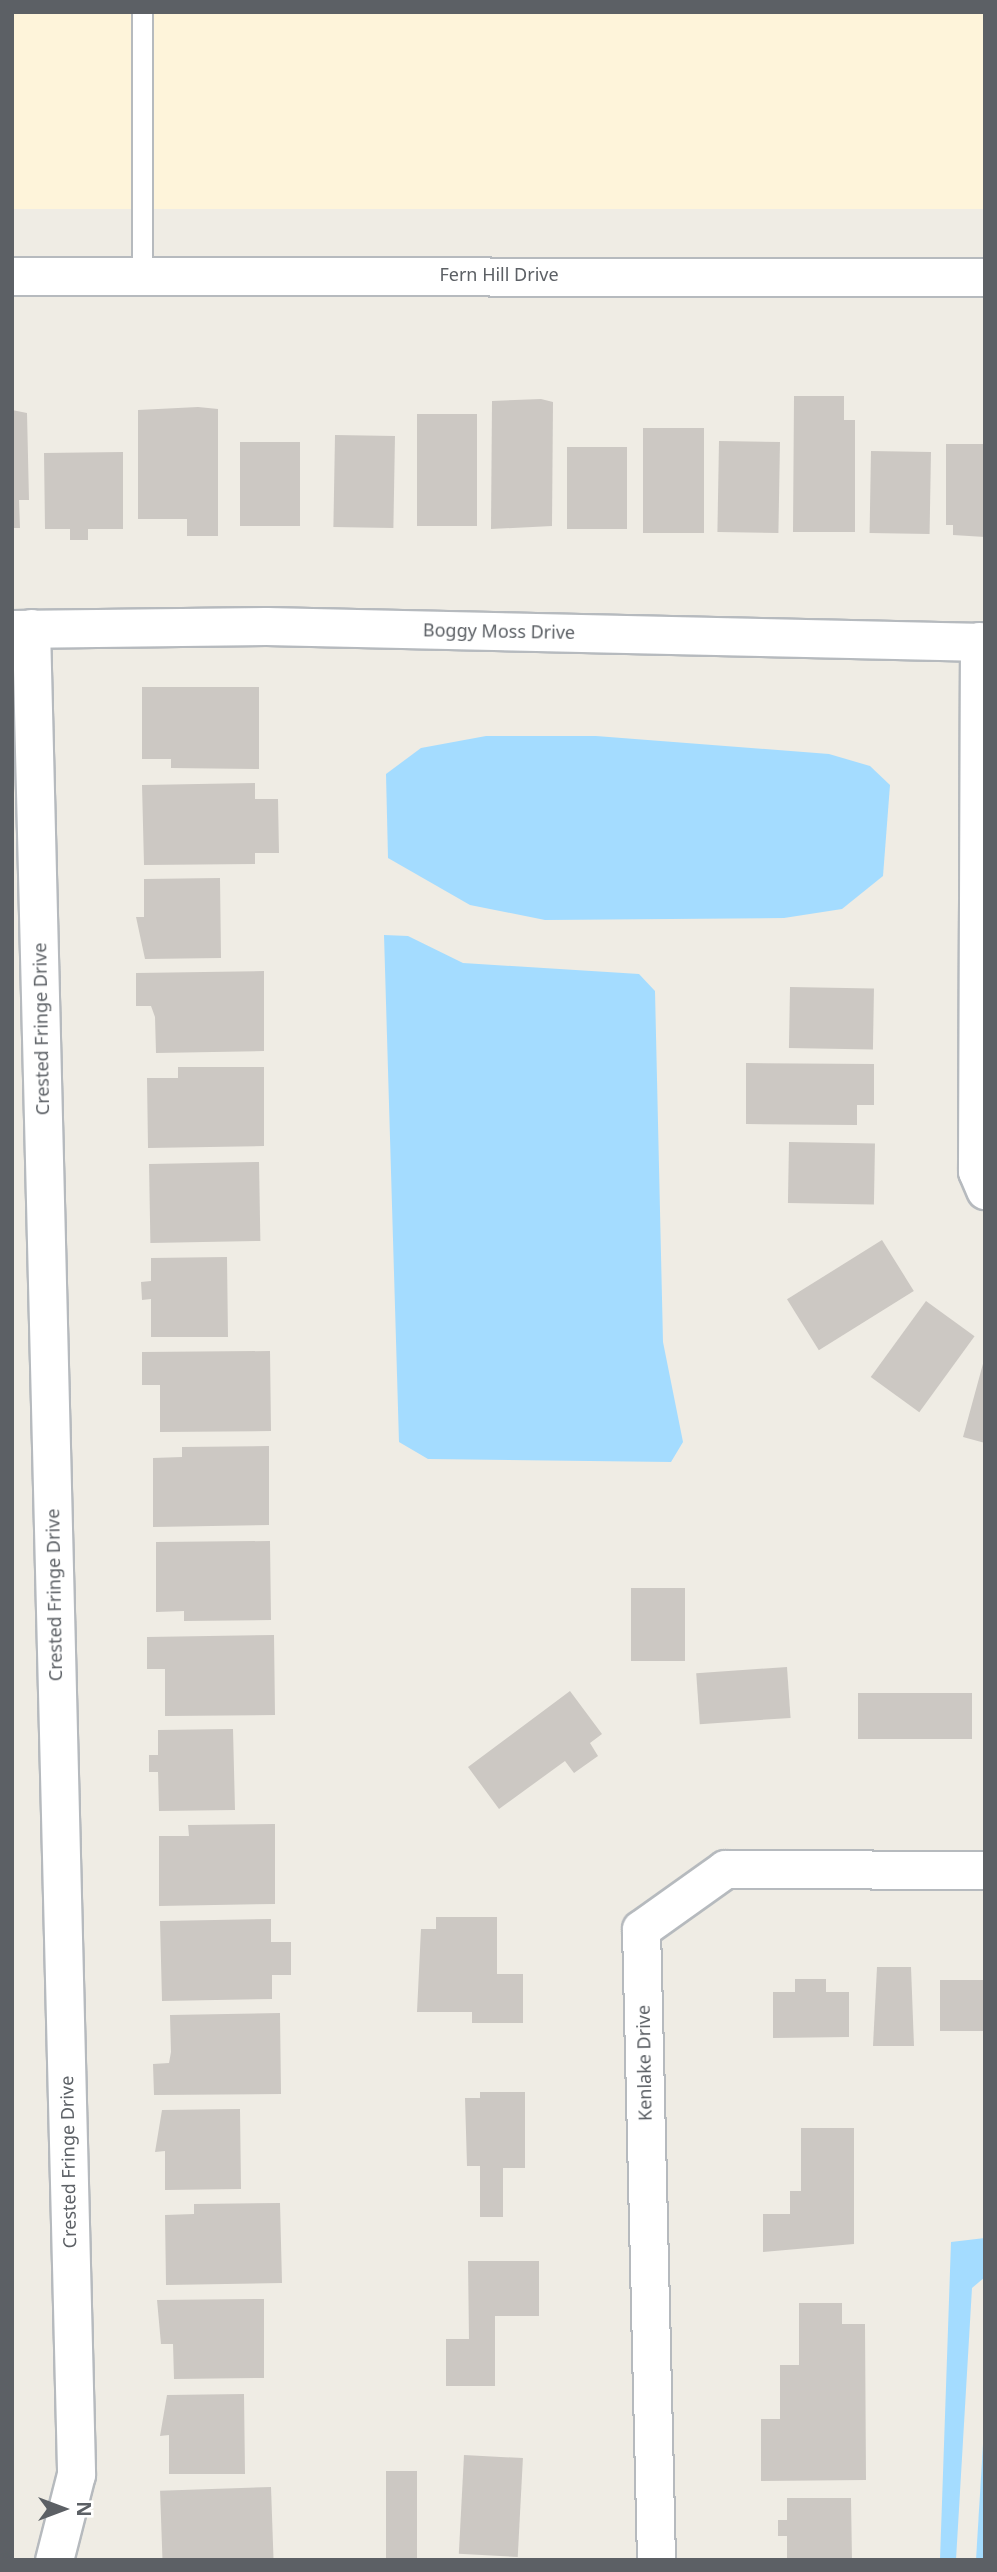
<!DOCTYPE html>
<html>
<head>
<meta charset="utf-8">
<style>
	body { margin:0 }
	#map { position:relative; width:997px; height:2572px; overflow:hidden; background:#efece4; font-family:"Noto Sans",sans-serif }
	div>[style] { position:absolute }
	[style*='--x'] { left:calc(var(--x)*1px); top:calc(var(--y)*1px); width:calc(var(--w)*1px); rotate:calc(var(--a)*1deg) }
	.commercial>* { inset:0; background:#fef4da; transform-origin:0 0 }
	.water>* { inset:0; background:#a4dcff }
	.building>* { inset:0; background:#ccc8c3; transform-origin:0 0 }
	.roads { filter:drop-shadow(2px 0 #b6babe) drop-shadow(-2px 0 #b6babe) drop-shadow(0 2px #b6babe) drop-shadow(0 -2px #b6babe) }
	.service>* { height:19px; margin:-9.5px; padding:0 9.5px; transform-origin:9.5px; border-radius:9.5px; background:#fff }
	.minor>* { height:37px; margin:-18.5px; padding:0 18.5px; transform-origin:18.5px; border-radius:18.5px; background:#fff }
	span { translate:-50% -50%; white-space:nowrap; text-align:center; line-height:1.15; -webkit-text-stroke:5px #fff; paint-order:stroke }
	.street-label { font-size:18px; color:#5c6065 }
	.frame { position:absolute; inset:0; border:14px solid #5c6065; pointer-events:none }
	.north { position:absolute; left:28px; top:2474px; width:70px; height:70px; -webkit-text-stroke:5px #fff; paint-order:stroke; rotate:90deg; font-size:19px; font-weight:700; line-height:28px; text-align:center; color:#5c6065 }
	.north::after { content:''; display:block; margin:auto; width:24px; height:32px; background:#5c6065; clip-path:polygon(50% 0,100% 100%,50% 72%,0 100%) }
</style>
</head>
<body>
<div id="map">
	<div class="commercial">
		<div style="left:12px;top:12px;width:973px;height:197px"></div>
	</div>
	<div class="water">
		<div style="clip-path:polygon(486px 736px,596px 736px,829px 754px,870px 766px,890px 785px,883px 876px,842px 909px,784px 918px,545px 920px,470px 905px,388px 858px,386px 774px,421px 748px)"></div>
		<div style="clip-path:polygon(384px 935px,408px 936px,463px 963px,639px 974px,655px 991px,663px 1342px,683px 1442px,671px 1462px,428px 1459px,399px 1442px)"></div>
		<div style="clip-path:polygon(985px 2238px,985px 2277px,972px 2288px,956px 2560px,940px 2560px,951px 2242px)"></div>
		<div style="clip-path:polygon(985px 2411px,985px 2560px,976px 2560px)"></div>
	</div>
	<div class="building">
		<div style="clip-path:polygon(794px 396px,844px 396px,844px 420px,855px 420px,855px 532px,793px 532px)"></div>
		<div style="clip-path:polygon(541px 399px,553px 402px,552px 526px,491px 529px,492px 401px)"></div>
		<div style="clip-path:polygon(198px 407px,218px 409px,218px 536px,187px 536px,187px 519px,138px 519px,138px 410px)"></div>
		<div style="clip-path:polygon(12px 410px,27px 413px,29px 500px,19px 500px,20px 528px,12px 528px)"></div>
		<div style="left:417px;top:414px;width:60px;height:112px"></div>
		<div style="left:643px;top:428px;width:61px;height:105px"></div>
		<div style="left:335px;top:435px;width:60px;height:92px;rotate:1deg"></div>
		<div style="left:719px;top:441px;width:61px;height:91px;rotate:1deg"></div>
		<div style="left:240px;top:442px;width:60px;height:84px"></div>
		<div style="clip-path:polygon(946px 444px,985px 444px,985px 537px,953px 535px,953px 525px,946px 525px)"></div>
		<div style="left:567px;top:447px;width:60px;height:82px"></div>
		<div style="left:871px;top:451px;width:60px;height:82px;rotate:1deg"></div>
		<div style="clip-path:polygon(123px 452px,123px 529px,88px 529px,88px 540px,70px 540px,70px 529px,45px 529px,44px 453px)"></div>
		<div style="clip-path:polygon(142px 687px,259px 687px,259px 769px,171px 768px,171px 759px,142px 759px)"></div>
		<div style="clip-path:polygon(255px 783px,255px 799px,278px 799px,279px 853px,255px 853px,255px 864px,144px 865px,142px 785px)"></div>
		<div style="clip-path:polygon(220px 878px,221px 958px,145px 959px,136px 917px,144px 917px,144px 879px)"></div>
		<div style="clip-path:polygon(264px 971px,264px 1051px,156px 1053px,155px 1017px,151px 1006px,136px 1006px,136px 973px)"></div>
		<div style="left:790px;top:987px;width:84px;height:61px;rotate:1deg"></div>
		<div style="clip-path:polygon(746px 1063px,874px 1064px,874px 1105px,857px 1105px,857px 1125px,746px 1124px)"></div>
		<div style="clip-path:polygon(178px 1067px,264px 1067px,264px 1146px,148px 1148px,147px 1078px,178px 1078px)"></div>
		<div style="left:789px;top:1142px;width:86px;height:61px;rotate:1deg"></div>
		<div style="left:259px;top:1162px;width:79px;height:110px;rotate:89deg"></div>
		<div style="left:882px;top:1240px;width:60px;height:112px;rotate:58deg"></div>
		<div style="clip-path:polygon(227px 1257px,228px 1337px,151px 1337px,151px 1299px,142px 1300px,141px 1282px,151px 1281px,151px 1258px)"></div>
		<div style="left:926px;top:1301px;width:60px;height:94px;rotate:36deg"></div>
		<div style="clip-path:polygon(270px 1351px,271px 1431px,160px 1432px,160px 1385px,142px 1385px,142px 1352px)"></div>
		<div style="clip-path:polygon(984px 1360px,985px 1360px,985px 1443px,963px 1437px)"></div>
		<div style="clip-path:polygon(269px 1446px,269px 1525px,153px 1527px,153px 1458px,182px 1457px,182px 1447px)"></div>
		<div style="clip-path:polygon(270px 1541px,271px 1620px,184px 1621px,184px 1611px,156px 1612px,156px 1542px)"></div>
		<div style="left:631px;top:1588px;width:54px;height:73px"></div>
		<div style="clip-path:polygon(274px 1635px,275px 1715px,165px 1716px,165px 1669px,147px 1669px,147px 1637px)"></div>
		<div style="left:787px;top:1667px;width:51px;height:91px;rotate:86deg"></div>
		<div style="clip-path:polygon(570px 1691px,602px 1734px,590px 1743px,598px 1756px,574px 1773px,565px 1761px,499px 1809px,468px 1767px)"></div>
		<div style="left:972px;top:1693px;width:46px;height:114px;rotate:90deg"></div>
		<div style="clip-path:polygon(233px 1729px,235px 1810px,159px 1811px,158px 1772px,149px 1772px,149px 1755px,158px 1755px,158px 1730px)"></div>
		<div style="clip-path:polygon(275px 1824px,275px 1904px,159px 1906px,159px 1836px,189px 1836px,188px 1825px)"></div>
		<div style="clip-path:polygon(436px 1917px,497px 1917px,497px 1974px,523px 1974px,523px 2023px,472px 2023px,472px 2012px,417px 2012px,421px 1929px,436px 1929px)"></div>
		<div style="clip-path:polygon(271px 1919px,271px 1942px,291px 1942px,291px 1975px,272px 1975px,272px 1999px,162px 2001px,160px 1921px)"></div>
		<div style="clip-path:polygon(877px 1967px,911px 1967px,914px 2046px,873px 2046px)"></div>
		<div style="clip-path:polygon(795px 1979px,826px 1979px,826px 1992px,849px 1992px,849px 2037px,773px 2038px,773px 1992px,795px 1992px)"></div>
		<div style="left:940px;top:1980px;width:45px;height:51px"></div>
		<div style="clip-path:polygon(280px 2013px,281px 2094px,154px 2095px,153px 2064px,169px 2063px,171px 2052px,170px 2015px)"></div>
		<div style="clip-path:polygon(480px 2092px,525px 2092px,525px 2168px,503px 2168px,503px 2217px,480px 2217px,480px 2166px,467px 2166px,465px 2098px,480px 2098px)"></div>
		<div style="clip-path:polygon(240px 2109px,241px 2189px,165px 2190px,165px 2151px,155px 2152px,162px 2110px)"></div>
		<div style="clip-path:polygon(801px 2128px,854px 2128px,854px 2244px,763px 2252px,763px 2214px,790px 2214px,790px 2191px,801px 2191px)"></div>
		<div style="clip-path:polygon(280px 2203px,282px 2283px,166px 2285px,165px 2215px,194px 2214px,194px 2204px)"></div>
		<div style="clip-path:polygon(468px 2261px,539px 2261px,539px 2316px,495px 2316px,495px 2386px,446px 2386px,446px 2339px,469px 2339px)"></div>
		<div style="clip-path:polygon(264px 2299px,264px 2378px,174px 2379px,173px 2344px,161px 2344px,157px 2300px)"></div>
		<div style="clip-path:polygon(799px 2303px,842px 2303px,842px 2324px,865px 2324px,866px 2480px,761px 2481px,761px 2419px,780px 2419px,780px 2365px,799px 2365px)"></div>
		<div style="clip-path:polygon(244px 2394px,245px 2474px,169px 2474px,169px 2435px,160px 2436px,167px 2395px)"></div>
		<div style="left:464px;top:2455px;width:59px;height:99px;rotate:3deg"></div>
		<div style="left:386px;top:2471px;width:31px;height:89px"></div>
		<div style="left:271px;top:2487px;width:73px;height:111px;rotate:88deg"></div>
		<div style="clip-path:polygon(787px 2498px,851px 2498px,852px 2560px,787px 2560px,787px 2536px,778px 2536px,778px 2520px,787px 2520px)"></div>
	</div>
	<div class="roads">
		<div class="service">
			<div style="--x:142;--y:276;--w:264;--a:-90"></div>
		</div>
		<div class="minor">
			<div style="--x:12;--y:276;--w:973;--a:0.06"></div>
			<div style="--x:31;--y:628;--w:1847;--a:88.6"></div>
			<div style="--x:76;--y:2474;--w:89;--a:104.3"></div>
			<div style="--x:12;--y:629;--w:254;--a:-0.7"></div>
			<div style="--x:266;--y:626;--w:719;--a:1.27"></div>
			<div style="--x:979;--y:641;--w:530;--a:90.22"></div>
			<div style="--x:977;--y:1171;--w:21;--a:67"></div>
			<div style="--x:656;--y:2560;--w:631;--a:-91.36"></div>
			<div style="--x:641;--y:1929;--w:103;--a:-35.5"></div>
			<div style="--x:725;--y:1869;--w:260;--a:0.2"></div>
		</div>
	</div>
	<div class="street-label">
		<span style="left:499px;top:274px">Fern Hill Drive</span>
		<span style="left:499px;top:631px;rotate:1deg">Boggy Moss Drive</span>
		<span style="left:41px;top:1029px;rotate:-91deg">Crested Fringe Drive</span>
		<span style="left:54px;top:1595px;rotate:-91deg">Crested Fringe Drive</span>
		<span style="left:644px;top:2063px;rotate:-91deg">Kenlake Drive</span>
		<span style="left:68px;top:2162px;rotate:-91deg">Crested Fringe Drive</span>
	</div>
	<div class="frame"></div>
	<div class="north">N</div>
</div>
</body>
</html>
